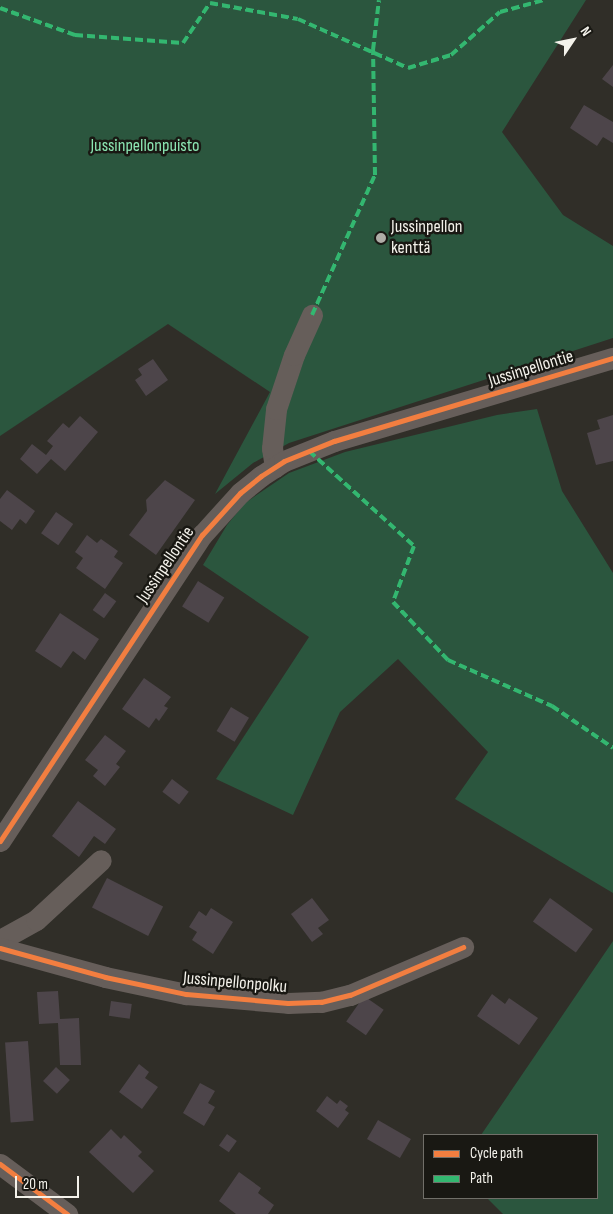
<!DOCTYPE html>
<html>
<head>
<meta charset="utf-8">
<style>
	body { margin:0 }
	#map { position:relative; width:613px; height:1214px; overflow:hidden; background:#302e28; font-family:"Sofia Sans Condensed",sans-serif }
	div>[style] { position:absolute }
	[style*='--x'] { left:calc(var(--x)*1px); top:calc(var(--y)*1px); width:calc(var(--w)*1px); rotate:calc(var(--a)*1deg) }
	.green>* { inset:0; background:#2b563e }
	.building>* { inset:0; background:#4d454a; transform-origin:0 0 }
	.minor>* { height:21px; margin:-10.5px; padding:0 10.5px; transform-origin:10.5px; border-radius:10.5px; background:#665e5a }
	.quiet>* { height:4px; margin-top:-2px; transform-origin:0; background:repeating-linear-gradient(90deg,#33b770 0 8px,transparent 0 12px) }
	.cycleway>* { height:5px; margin:-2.5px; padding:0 2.5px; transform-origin:2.5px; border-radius:2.5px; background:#f27e40 }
	.dots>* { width:14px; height:14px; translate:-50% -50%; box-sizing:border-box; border:2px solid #191813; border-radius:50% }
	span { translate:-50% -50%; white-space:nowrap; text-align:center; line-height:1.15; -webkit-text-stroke:5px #191813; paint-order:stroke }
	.park-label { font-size:18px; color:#8be5b2 }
	.poi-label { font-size:18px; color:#f4f2eb }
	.left { translate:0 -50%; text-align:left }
	.street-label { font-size:18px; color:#f4f2eb }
	.legend { position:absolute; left:423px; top:1134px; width:175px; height:65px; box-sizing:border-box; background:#191813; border:1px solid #716f69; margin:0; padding:6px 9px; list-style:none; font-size:15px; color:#f4f2eb }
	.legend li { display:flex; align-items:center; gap:10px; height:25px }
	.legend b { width:25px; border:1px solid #716f69 }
	.north { position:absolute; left:548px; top:15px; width:50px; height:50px; -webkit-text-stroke:4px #191813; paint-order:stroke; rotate:56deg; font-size:14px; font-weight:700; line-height:20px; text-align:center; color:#f4f2eb }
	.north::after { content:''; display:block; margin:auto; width:18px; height:22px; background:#f4f2eb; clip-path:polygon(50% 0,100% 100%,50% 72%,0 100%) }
	.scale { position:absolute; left:15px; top:1176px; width:64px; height:22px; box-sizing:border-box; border:2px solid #f4f2eb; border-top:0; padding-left:6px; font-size:15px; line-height:18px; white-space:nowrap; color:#f4f2eb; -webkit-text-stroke:4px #191813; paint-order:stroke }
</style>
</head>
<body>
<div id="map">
	<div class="green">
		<div style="clip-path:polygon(0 0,586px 0,502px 132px,563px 215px,613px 246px,613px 338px,289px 443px,253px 463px,215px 494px,270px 392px,168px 324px,0 436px)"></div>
		<div style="clip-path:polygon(537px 409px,562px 491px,613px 573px,613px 893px,455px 799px,488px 752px,398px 659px,340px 712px,293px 815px,216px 779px,309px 637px,203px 565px,227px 525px,245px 503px,289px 473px,345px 452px,497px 415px)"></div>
		<div style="clip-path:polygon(613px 941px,613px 1214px,503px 1214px,487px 1198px,597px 1198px,597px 1135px,481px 1135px)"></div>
	</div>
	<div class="building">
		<div style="clip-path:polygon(613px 65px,613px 87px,602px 79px)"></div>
		<div style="clip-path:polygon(584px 105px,613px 122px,613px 143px,603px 137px,597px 146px,570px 128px)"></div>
		<div style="clip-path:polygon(153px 359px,168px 380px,146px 396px,135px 380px,142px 375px,138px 369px)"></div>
		<div style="clip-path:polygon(613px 415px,613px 461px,596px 465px,587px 433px,600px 429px,597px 420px)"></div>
		<div style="clip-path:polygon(80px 416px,98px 432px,65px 471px,51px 459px,37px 474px,20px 459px,32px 444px,46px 455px,53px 446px,47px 441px,63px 423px,69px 428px)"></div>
		<div style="clip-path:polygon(165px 480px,195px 500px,156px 555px,129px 535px,147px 511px,146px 500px)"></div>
		<div style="clip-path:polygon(7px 490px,35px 511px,26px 524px,20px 519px,12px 530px,0 521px,0 499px)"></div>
		<div style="left:56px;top:512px;width:21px;height:26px;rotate:35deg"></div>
		<div style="clip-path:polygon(87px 535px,97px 543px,101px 539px,118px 551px,114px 557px,123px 563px,105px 589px,76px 568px,83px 558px,75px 552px)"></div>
		<div style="left:198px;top:581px;width:31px;height:30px;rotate:32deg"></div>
		<div style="left:105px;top:593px;width:14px;height:21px;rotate:36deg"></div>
		<div style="clip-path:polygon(60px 613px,99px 639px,85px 660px,73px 651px,61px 668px,35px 651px)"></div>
		<div style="clip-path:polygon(144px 678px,171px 697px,164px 706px,168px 708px,159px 721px,156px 718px,149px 728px,122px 709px)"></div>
		<div style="left:231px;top:707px;width:21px;height:28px;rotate:31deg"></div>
		<div style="clip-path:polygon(105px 735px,126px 751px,116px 764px,120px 767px,105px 786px,93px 776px,98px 770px,85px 760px)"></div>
		<div style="left:172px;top:779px;width:21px;height:16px;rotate:37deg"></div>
		<div style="clip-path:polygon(78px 801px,116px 829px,105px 844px,94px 836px,79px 857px,52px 836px)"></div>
		<div style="left:107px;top:878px;width:63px;height:33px;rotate:27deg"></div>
		<div style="clip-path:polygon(312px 898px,329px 920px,318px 928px,323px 934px,312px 942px,291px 914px)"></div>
		<div style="left:550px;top:898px;width:53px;height:29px;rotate:36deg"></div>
		<div style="clip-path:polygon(211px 908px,233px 922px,213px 954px,192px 940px,197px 932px,189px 927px,199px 911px,206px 916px)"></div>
		<div style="clip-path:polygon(58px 991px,60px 1019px,79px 1018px,81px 1065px,60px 1065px,58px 1023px,39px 1024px,37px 992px)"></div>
		<div style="clip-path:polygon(492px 994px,505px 1004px,509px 998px,538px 1018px,519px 1045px,477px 1016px)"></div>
		<div style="left:364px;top:996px;width:24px;height:31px;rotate:35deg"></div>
		<div style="left:111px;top:1001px;width:21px;height:15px;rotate:8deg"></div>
		<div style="left:28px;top:1041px;width:80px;height:23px;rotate:86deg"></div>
		<div style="clip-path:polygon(139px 1064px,149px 1072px,145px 1078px,158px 1087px,142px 1109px,119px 1092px)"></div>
		<div style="left:56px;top:1067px;width:19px;height:19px;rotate:43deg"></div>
		<div style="clip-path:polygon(200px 1083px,215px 1091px,208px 1103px,215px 1107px,204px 1126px,183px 1113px)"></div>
		<div style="clip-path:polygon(327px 1096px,337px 1104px,340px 1100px,348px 1106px,345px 1110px,349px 1113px,338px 1128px,316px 1111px)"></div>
		<div style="left:378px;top:1120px;width:38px;height:22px;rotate:30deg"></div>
		<div style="clip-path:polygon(111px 1129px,121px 1139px,124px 1135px,142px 1152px,138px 1156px,154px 1171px,133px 1193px,89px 1152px)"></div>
		<div style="left:227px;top:1134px;width:12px;height:14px;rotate:35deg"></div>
		<div style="clip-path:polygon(239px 1172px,261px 1188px,258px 1193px,274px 1205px,268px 1214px,236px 1214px,219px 1201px)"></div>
	</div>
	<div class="minor">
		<div style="--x:275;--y:467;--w:19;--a:-99"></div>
		<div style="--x:272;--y:448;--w:39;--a:-84"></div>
		<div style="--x:276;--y:409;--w:57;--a:-71.6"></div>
		<div style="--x:294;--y:355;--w:44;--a:-65.8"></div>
		<div style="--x:0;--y:841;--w:367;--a:-56.6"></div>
		<div style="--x:202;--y:535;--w:57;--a:-47.9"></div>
		<div style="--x:240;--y:493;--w:27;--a:-39"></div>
		<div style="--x:261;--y:476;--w:27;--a:-33"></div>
		<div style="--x:284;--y:461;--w:54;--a:-21.8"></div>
		<div style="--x:334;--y:441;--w:291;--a:-16.6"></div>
		<div style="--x:0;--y:940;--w:41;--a:-29.1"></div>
		<div style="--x:36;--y:920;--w:88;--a:-42.7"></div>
		<div style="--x:0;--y:948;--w:109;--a:15.4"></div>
		<div style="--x:105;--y:977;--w:83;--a:11.9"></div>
		<div style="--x:186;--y:994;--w:102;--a:5"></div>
		<div style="--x:288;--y:1003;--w:33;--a:-2"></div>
		<div style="--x:321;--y:1002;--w:30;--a:-14"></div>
		<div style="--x:350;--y:995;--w:123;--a:-23"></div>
		<div style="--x:0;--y:1164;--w:84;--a:36.7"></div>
	</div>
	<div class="quiet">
		<div style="--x:0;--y:8;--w:80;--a:19.8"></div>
		<div style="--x:75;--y:35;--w:108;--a:4.2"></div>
		<div style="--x:183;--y:43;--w:48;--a:-56"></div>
		<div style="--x:210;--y:3;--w:89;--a:10.3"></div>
		<div style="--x:298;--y:19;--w:120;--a:24"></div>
		<div style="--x:408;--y:68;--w:45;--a:-16.8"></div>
		<div style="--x:451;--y:55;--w:65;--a:-41.3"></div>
		<div style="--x:500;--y:12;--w:46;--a:-15.3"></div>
		<div style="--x:312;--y:315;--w:154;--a:-65.8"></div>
		<div style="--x:375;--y:175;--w:125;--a:-90.9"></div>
		<div style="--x:373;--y:50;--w:50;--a:-83.2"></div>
		<div style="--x:309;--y:451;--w:142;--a:42.1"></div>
		<div style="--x:414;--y:546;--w:60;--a:110.6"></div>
		<div style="--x:393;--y:602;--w:80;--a:46.5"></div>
		<div style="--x:448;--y:660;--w:114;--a:23.9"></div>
		<div style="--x:552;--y:706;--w:74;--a:34.5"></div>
	</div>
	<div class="cycleway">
		<div style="--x:0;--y:841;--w:367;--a:-56.6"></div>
		<div style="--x:202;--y:535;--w:57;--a:-47.9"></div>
		<div style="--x:240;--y:493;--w:27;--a:-39"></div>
		<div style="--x:261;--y:476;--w:27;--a:-33"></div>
		<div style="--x:284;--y:461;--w:54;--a:-21.8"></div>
		<div style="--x:334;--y:441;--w:291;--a:-16.6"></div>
		<div style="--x:0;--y:948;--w:109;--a:15.4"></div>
		<div style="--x:105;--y:977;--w:83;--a:11.9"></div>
		<div style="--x:186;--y:994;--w:102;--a:5"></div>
		<div style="--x:288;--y:1003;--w:33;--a:-2"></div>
		<div style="--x:321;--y:1002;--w:30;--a:-14"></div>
		<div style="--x:350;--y:995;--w:123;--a:-23"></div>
		<div style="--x:0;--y:1164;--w:84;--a:36.7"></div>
	</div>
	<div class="dots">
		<div style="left:381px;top:238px;background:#afada7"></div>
	</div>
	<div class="park-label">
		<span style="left:145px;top:146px">Jussinpellonpuisto</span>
	</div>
	<div class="poi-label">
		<span class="left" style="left:391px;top:238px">Jussinpellon<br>kenttä</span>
	</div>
	<div class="street-label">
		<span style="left:531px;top:369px;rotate:-17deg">Jussinpellontie</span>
		<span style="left:166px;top:565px;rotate:-56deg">Jussinpellontie</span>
		<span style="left:235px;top:983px;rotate:5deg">Jussinpellonpolku</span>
	</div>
	<ul class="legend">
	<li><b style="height:6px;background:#f27e40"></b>Cycle path</li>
	<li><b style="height:6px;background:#33b770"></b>Path</li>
	</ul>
	<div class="north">N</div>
	<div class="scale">20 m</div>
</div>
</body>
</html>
